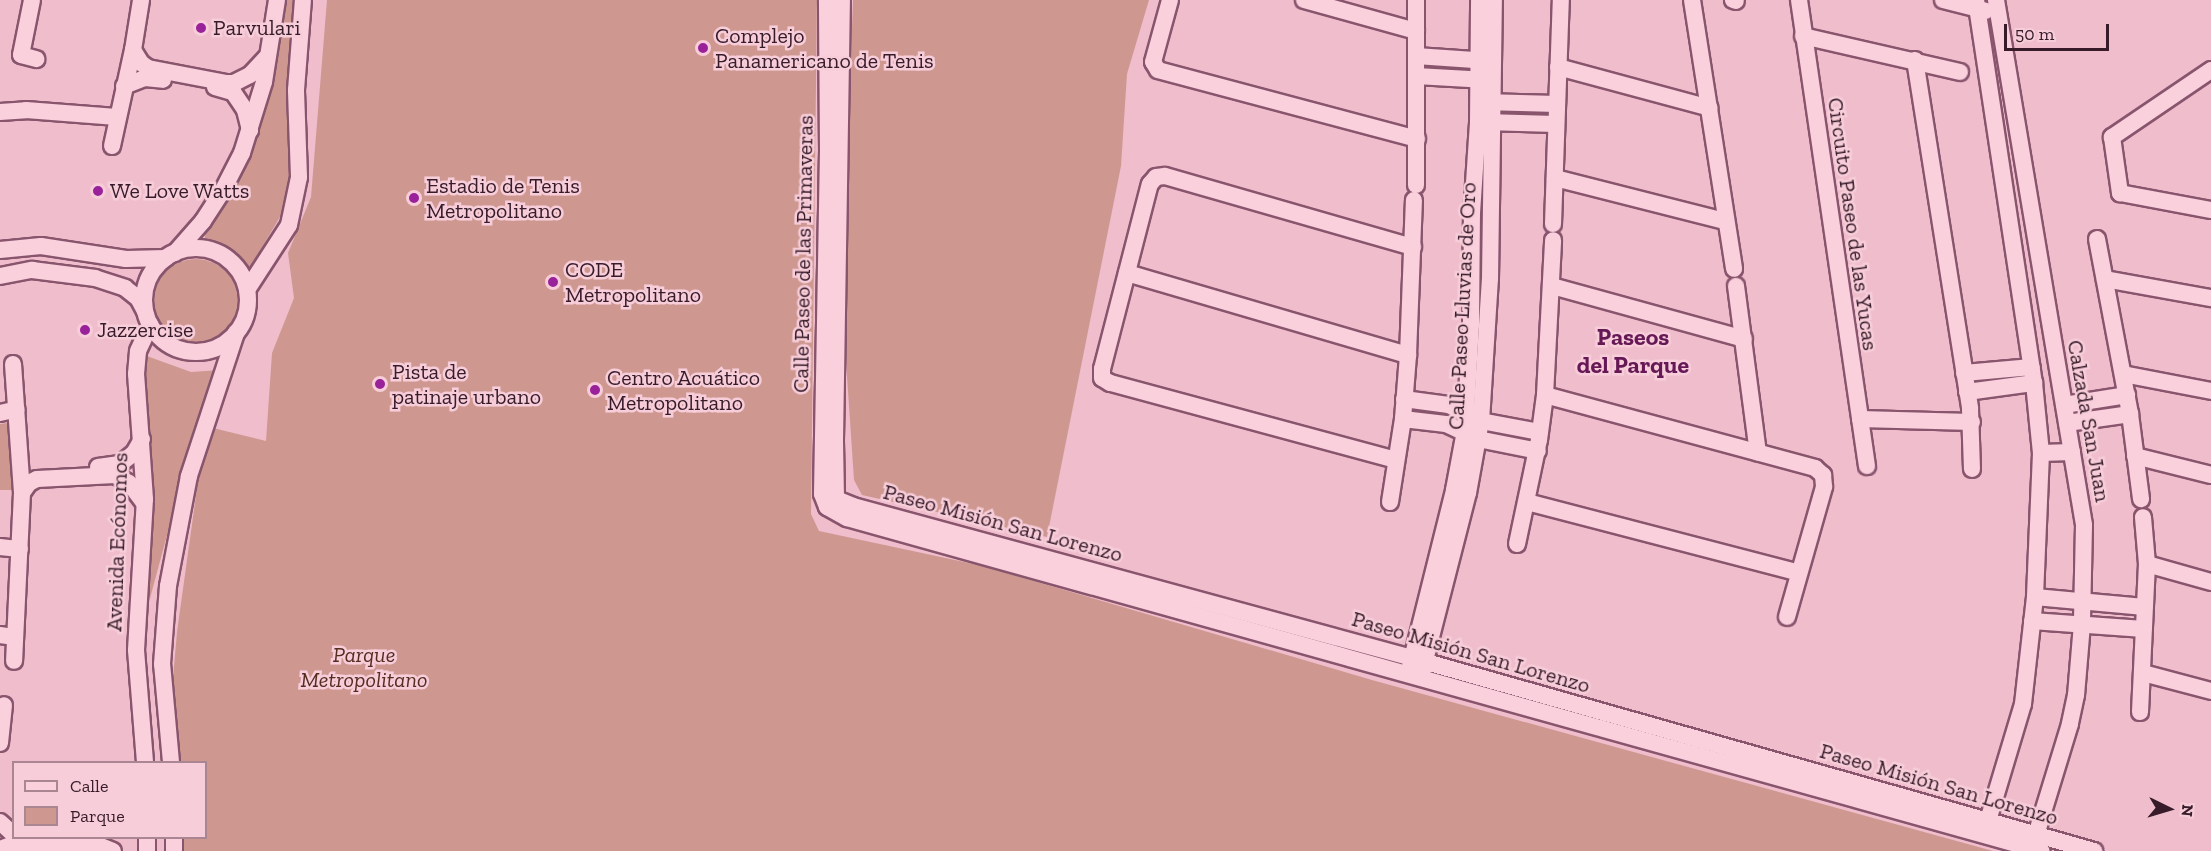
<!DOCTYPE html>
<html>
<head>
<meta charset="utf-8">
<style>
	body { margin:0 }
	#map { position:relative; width:2211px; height:851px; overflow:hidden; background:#f0bdcc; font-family:"Zilla Slab",serif }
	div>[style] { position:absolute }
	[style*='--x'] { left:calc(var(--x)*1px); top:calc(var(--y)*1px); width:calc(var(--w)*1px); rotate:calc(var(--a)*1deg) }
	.green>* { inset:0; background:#ce9891 }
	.round { border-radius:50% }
	.roads { filter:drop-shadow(2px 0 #88556d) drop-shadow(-2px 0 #88556d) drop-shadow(0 2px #88556d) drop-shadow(0 -2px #88556d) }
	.minor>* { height:16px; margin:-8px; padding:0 8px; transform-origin:8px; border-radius:8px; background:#fad0dd }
	.minor>.ring { margin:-8px; padding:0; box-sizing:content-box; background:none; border:16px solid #fad0dd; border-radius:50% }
	.dots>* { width:16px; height:16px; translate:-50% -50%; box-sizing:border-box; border:3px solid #f7cdd9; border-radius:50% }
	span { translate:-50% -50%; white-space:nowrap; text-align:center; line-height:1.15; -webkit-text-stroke:5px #f7cdd9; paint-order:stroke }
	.poi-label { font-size:22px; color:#371b29 }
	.left { translate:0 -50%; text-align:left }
	.street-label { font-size:22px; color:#371b29 }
	.park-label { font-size:22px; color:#542d20; font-style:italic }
	.neighbourhood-label { font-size:24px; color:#651855; font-weight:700 }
	.legend { position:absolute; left:12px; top:761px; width:195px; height:78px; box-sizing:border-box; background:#f7cdd9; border:2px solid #aa8693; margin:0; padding:8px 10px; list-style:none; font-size:18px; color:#371b29 }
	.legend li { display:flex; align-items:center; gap:12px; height:30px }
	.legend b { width:30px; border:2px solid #aa8693 }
	.north { position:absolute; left:2139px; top:779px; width:60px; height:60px; -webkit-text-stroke:4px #f7cdd9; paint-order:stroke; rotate:95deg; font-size:16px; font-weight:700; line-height:24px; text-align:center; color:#371b29 }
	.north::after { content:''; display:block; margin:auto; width:21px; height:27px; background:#371b29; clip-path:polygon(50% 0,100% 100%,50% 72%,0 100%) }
	.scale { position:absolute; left:2004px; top:24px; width:105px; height:27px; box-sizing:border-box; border:3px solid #371b29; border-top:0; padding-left:8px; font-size:18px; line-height:21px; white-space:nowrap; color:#371b29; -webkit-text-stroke:4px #f7cdd9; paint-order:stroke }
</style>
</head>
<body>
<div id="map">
	<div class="green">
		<div style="clip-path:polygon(283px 0,300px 0,294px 55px,290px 200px,245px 276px,234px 256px,204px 243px,206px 230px,229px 193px)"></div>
		<div style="clip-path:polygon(327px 0,817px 0,811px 514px,819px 531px,983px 566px,1372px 680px,1993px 851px,177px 851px,178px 838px,206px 838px,206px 762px,175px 762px,173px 715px,173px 678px,177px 632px,198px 481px,209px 427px,266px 441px,272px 353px,294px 298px,288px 253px,311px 197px)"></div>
		<div style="clip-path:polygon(853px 0,1149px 0,1127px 74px,1121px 166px,1047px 537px,862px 495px,854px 480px,845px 347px,844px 258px)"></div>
		<div class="round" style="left:154px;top:259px;width:84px;height:84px"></div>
		<div style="clip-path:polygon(144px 355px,191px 372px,220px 370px,181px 483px,145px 617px)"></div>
		<div style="clip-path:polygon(7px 423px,13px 490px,0 490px,0 424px)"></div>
	</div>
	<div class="roads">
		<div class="minor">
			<div style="--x:32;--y:0;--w:56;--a:101.3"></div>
			<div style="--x:21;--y:55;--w:16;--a:15"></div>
			<div style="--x:1170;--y:0;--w:64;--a:105.3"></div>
			<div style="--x:1153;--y:62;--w:9;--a:58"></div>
			<div style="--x:1158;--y:70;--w:268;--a:14.9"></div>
			<div style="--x:1304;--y:0;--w:116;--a:15.5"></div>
			<div style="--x:1416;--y:0;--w:185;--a:90"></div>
			<div style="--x:1692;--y:0;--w:272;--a:81.1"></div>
			<div style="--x:1733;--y:0;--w:3;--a:18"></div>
			<div style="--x:1799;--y:0;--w:471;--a:81.7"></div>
			<div style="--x:1943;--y:0;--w:44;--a:14.3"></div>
			<div style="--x:1976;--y:0;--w:387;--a:81.4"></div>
			<div style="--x:2034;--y:383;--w:70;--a:84.3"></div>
			<div style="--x:2041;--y:453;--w:144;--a:92.4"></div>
			<div style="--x:2035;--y:597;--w:108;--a:96.4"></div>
			<div style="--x:2023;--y:704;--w:133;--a:106.7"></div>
			<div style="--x:1996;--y:0;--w:532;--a:80.48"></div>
			<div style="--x:2084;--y:525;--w:99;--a:91.2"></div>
			<div style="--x:2082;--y:624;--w:71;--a:94.8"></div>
			<div style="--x:2076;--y:695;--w:30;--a:102"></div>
			<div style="--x:2070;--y:724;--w:127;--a:107"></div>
			<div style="--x:1803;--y:36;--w:161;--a:12.9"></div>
			<div style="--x:133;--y:50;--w:15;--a:58"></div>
			<div style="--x:141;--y:63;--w:9;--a:36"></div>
			<div style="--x:148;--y:68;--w:80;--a:10.8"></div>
			<div style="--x:227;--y:83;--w:7;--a:0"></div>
			<div style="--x:234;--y:83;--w:18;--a:-27"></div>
			<div style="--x:250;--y:75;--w:26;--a:-47"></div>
			<div style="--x:1416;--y:56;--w:73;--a:3.9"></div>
			<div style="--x:1915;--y:60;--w:353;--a:81"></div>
			<div style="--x:1970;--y:409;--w:60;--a:88.1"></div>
			<div style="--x:1558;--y:67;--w:157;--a:15.1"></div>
			<div style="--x:2211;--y:70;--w:120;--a:145.9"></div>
			<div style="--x:2112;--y:137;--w:57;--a:81.9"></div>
			<div style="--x:2120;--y:193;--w:93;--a:10.6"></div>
			<div style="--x:1416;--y:76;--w:71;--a:3.2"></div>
			<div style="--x:124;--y:86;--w:22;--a:-21"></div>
			<div style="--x:145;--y:78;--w:18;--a:6"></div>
			<div style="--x:215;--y:87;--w:19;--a:16"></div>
			<div style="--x:233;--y:92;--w:22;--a:56"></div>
			<div style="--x:245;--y:110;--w:21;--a:76"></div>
			<div style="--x:1483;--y:102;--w:74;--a:1.5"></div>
			<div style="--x:0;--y:112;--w:26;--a:-4"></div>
			<div style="--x:26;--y:110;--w:91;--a:4.4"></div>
			<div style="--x:1484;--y:122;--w:72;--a:1.6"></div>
			<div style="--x:112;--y:146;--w:98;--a:-77.7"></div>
			<div style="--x:133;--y:50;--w:51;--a:-80.9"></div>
			<div style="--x:1555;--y:178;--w:175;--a:14.2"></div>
			<div style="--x:1553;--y:224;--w:224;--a:-88"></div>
			<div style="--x:2097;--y:239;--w:178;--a:79.3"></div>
			<div style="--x:2130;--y:414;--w:86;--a:82.6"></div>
			<div class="ring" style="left:144px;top:248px;width:88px;height:88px"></div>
			<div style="--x:0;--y:250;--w:41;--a:-5.6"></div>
			<div style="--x:41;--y:246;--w:86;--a:8.7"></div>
			<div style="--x:126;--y:259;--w:40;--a:-1.4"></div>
			<div style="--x:175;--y:253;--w:43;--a:-48.8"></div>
			<div style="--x:203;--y:221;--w:35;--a:-57"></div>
			<div style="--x:222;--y:192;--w:44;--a:-62.9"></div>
			<div style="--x:242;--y:153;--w:74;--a:-72.8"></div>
			<div style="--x:264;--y:82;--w:83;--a:-81"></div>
			<div style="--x:1127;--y:273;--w:293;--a:16.3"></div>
			<div style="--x:0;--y:276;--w:33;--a:-11"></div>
			<div style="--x:32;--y:270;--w:64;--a:7.2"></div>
			<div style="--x:95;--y:278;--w:32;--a:18"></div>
			<div style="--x:125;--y:288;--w:16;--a:38"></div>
			<div style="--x:138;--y:298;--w:15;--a:62"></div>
			<div style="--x:2105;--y:279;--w:108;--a:10.2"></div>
			<div style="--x:1552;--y:286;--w:199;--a:15.4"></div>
			<div style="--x:1736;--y:286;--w:168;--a:82.5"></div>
			<div style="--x:247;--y:290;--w:77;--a:-57.1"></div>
			<div style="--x:289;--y:225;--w:49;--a:-78.2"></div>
			<div style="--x:299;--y:177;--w:87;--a:-92"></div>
			<div style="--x:296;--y:90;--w:90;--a:-85.6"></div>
			<div style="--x:13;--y:364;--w:129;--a:86"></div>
			<div style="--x:22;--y:493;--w:168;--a:92.7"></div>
			<div style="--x:1964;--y:373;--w:68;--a:-5"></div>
			<div style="--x:2123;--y:374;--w:90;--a:10.9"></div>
			<div style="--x:1967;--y:392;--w:68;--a:-7.7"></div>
			<div style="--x:1545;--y:395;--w:280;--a:15.1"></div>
			<div style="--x:1815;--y:468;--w:11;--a:41"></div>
			<div style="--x:1823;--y:475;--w:12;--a:85"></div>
			<div style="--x:1824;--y:487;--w:135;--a:105.9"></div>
			<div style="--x:1404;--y:399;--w:45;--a:7.6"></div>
			<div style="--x:1449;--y:405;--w:36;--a:27"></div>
			<div style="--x:1481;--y:421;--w:60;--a:10.6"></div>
			<div style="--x:2064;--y:405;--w:64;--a:-9"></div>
			<div style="--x:0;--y:413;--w:17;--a:-13"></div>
			<div style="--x:1403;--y:419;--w:43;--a:6.6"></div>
			<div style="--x:1446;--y:424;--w:35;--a:25"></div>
			<div style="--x:1478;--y:439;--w:61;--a:11.3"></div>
			<div style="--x:1860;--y:419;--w:112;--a:1.5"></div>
			<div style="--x:2067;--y:423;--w:64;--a:-8.1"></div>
			<div style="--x:2041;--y:453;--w:31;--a:-2"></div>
			<div style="--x:2135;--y:456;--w:78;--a:14"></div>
			<div style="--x:1396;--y:460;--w:296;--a:-164.9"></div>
			<div style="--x:1110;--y:383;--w:9;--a:-148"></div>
			<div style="--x:1102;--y:378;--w:9;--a:-90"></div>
			<div style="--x:1102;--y:369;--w:191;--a:-75.5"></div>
			<div style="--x:1150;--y:184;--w:9;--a:-49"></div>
			<div style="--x:1156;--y:177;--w:9;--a:-6"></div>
			<div style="--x:1165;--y:176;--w:258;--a:16"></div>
			<div style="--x:98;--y:467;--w:22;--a:-8"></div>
			<div style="--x:120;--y:464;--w:18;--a:-38"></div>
			<div style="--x:134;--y:453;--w:16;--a:-60"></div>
			<div style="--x:22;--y:493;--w:12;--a:-55"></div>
			<div style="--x:29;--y:483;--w:9;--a:-27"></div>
			<div style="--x:37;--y:479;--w:78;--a:-2.9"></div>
			<div style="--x:115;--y:475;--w:16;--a:30"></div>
			<div style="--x:129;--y:483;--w:25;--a:53"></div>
			<div style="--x:836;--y:499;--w:18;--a:22"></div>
			<div style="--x:853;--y:506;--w:579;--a:15.21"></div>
			<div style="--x:1412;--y:658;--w:709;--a:15.8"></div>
			<div style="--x:836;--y:499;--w:59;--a:-91"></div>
			<div style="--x:835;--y:440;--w:440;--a:-89.1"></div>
			<div style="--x:1390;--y:502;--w:84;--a:-81.1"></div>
			<div style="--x:1403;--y:419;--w:64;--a:-85.5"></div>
			<div style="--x:1408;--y:355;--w:155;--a:-87.8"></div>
			<div style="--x:1527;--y:502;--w:281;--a:14.6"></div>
			<div style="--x:827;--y:507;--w:23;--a:29"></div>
			<div style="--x:847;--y:518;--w:1240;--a:15.58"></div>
			<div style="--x:827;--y:507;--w:14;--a:-111"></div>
			<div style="--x:822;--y:494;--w:343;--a:-89"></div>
			<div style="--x:828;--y:151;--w:151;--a:-90.4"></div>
			<div style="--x:1517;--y:544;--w:106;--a:-78.1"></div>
			<div style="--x:1539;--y:440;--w:45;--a:-82.4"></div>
			<div style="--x:1545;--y:395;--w:155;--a:-87"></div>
			<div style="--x:0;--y:547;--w:20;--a:6"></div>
			<div style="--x:2147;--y:564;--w:66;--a:15.7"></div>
			<div style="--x:2035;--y:597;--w:110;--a:5.2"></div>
			<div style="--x:2032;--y:621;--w:112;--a:4.1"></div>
			<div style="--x:0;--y:635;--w:15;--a:8"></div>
			<div style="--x:1410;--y:667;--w:182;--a:-76"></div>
			<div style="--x:1454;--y:490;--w:60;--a:-79.4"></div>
			<div style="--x:1465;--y:431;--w:106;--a:-86.8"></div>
			<div style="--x:1471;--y:325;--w:112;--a:-89.5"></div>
			<div style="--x:1472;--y:213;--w:91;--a:-86.2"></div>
			<div style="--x:1478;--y:122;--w:122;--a:-89.5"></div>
			<div style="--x:1422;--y:672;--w:185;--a:-75.6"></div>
			<div style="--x:1468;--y:493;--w:73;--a:-79.8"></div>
			<div style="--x:1481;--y:421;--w:142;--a:-86.4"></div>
			<div style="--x:1490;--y:279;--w:279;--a:-89.2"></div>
			<div style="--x:2143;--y:673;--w:70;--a:14.8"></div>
			<div style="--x:2140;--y:712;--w:148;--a:-87.3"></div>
			<div style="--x:2147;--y:564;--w:47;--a:-94.9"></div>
			<div style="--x:0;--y:743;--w:38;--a:-84"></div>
			<div style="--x:145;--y:762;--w:112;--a:-94.6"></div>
			<div style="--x:136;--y:650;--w:151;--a:-86.6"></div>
			<div style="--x:145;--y:499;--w:125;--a:-94.1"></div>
			<div style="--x:136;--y:374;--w:23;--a:-85"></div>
			<div style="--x:138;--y:351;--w:29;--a:-65"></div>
			<div style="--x:171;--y:762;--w:98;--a:-95.2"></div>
			<div style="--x:162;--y:664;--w:78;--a:-85.6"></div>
			<div style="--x:168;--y:586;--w:112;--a:-79.2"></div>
			<div style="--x:189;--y:476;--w:151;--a:-71.8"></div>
			<div style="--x:0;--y:822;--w:19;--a:43"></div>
			<div style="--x:174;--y:838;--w:13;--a:90"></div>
			<div style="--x:0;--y:849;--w:15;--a:-20"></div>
			<div style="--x:14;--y:844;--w:84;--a:0.7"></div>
			<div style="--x:98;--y:845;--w:16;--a:22"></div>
			<div style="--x:147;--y:851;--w:13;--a:-90"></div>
		</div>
	</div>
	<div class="dots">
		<div style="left:201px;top:28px;background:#99229a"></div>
		<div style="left:703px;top:48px;background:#99229a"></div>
		<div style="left:98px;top:191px;background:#99229a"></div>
		<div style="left:414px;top:198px;background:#99229a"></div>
		<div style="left:553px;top:282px;background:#99229a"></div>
		<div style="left:85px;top:330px;background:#99229a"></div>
		<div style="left:380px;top:384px;background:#99229a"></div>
		<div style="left:595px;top:390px;background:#99229a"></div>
	</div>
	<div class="poi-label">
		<span class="left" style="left:213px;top:28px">Parvulari</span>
		<span class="left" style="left:715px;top:48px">Complejo<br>Panamericano de Tenis</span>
		<span class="left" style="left:426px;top:198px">Estadio de Tenis<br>Metropolitano</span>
		<span class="left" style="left:110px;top:191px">We Love Watts</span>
		<span class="left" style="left:565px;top:282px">CODE<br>Metropolitano</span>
		<span class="left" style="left:97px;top:330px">Jazzercise</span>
		<span class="left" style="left:392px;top:384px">Pista de<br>patinaje urbano</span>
		<span class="left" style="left:607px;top:390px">Centro Acuático<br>Metropolitano</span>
	</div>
	<div class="street-label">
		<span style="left:1853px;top:224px;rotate:82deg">Circuito Paseo de las Yucas</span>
		<span style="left:803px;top:254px;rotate:-89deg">Calle Paseo de las Primaveras</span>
		<span style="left:1462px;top:306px;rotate:-87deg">Calle Paseo Lluvias de Oro</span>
		<span style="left:2089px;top:421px;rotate:80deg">Calzada San Juan</span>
		<span style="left:1003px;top:523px;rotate:15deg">Paseo Misión San Lorenzo</span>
		<span style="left:117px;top:542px;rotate:-88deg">Avenida Ecónomos</span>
		<span style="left:1471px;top:652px;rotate:16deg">Paseo Misión San Lorenzo</span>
		<span style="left:1939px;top:784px;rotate:16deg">Paseo Misión San Lorenzo</span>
	</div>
	<div class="park-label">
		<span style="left:364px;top:667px">Parque<br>Metropolitano</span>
	</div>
	<div class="neighbourhood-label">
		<span style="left:1633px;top:351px">Paseos<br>del Parque</span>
	</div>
	<ul class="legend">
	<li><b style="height:8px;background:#fad0dd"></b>Calle</li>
	<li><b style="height:16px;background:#ce9891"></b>Parque</li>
	</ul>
	<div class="north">N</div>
	<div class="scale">50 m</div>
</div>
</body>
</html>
